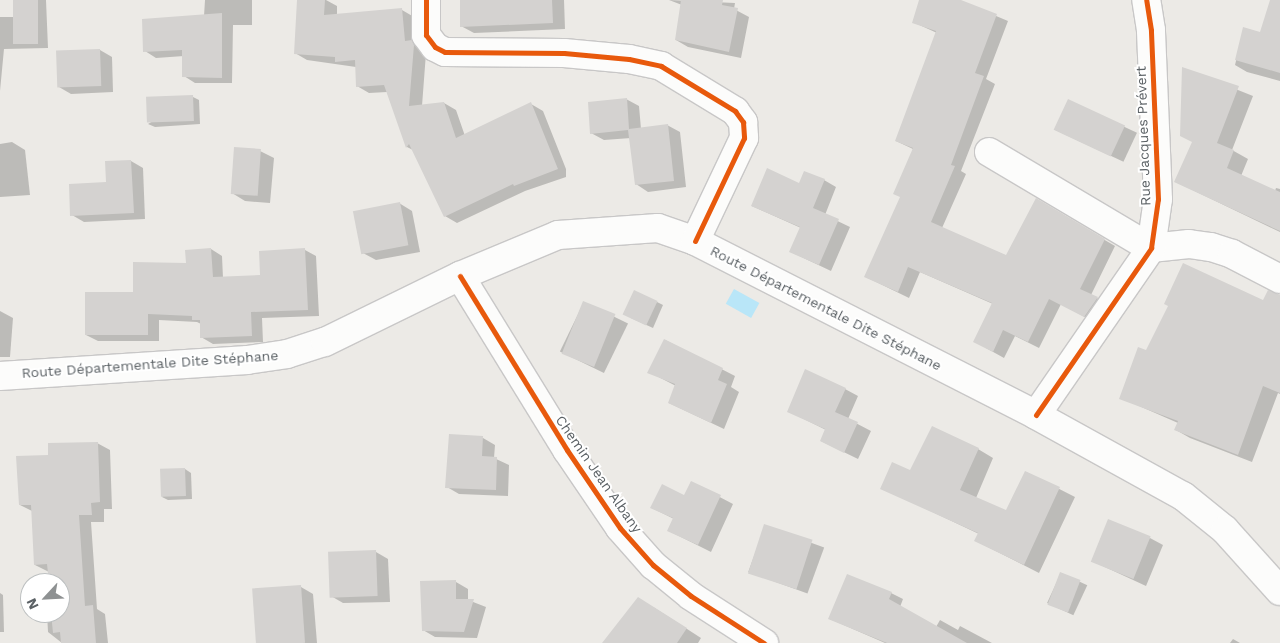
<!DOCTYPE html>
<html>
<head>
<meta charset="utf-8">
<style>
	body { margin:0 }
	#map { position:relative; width:1280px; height:643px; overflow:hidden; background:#eceae6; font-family:"Work Sans",sans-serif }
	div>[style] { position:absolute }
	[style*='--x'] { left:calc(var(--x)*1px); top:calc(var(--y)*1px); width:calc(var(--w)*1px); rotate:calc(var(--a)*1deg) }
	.water>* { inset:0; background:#b9e6f8; transform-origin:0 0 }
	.shadow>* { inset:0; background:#0003; transform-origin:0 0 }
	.building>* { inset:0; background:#d4d2d0; transform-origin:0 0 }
	.roads { filter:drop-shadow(1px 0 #c8c7c7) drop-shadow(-1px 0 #c8c7c7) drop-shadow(0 1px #c8c7c7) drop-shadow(0 -1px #c8c7c7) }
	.minor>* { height:28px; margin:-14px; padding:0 14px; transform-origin:14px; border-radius:14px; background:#fcfcfb }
	.secondary>* { height:28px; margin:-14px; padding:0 14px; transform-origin:14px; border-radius:14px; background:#fcfcfb }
	.cycleway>* { height:5px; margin:-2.5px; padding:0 2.5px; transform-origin:2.5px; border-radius:2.5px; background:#e8590c }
	span { translate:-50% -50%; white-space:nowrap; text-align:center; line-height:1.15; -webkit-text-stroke:4px #fff; paint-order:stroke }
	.street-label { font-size:14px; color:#5b6165 }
	.north { position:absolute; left:20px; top:573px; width:50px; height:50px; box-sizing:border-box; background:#fff; border:1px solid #bdc0c1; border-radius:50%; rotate:245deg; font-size:14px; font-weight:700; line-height:20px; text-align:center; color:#5b6165 }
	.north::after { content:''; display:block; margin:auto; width:18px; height:22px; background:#8e9192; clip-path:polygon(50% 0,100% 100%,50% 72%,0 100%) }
</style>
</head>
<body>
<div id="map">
	<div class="water">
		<div style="left:734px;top:289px;width:29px;height:17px;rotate:29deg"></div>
	</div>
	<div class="shadow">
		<div style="clip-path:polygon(15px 0,46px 0,48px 48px,4px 49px,0 91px,0 17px,15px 17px)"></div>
		<div style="clip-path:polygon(205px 0,252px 0,252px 25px,233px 25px,232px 83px,195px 83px,184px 76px,184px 56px,156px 58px,145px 51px,204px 16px)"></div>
		<div style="clip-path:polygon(298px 0,326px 0,337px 6px,337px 15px,402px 10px,414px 17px,426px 53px,422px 106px,444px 103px,456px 110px,465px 136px,531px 104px,543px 111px,566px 169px,566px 177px,525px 191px,457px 223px,445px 216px,413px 150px,407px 147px,387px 92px,369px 93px,357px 86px,356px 67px,307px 60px,295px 53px)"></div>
		<div style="clip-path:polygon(461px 0,564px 0,565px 29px,474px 33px,461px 26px)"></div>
		<div style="clip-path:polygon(669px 0,735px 3px,734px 9px,749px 17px,741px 58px,688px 47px,676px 40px,682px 5px)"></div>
		<div style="clip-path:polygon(920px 0,958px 0,1008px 21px,986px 79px,995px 84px,961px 171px,966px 174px,942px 228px,1007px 256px,1036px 200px,1115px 246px,1091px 295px,1108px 304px,1096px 323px,1061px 304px,1039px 348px,1015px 336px,1004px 358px,986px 348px,993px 304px,920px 272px,909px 298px,866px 277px,901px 197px,913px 149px,896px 141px,937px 33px,913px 22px)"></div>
		<div style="clip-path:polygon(1280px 24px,1280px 81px,1247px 72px,1235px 65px,1244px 28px,1261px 33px)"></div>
		<div style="clip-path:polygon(100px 50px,112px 57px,113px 92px,71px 94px,59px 87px)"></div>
		<div style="clip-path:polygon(1183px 68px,1253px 96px,1232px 150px,1248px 159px,1241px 176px,1275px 191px,1276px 188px,1280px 189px,1280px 232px,1176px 182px,1193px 142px)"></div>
		<div style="clip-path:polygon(193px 97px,199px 100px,200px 124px,155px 127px,148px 124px)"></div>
		<div style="clip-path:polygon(626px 99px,639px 106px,641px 129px,667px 125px,680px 132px,686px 187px,648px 192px,636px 184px,631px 138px,604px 140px,591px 133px)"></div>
		<div style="left:1069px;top:101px;width:75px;height:32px;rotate:25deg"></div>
		<div style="clip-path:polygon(12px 142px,25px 150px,30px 195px,0 197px,0 144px)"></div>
		<div style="clip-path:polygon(260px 151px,274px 158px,270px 203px,245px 201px,232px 193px)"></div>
		<div style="clip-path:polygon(131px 161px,143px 168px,145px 219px,84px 222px,72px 215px)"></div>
		<div style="clip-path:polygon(824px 180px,836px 187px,825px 215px,850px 227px,831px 271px,791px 252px,801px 228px,752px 206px,800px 184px)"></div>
		<div style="clip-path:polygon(399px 203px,412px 211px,420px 252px,376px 260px,363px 253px)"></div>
		<div style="clip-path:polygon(211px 249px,222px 256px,223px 278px,262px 276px,305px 250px,316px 256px,319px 316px,262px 318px,263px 342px,213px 344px,201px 337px,201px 324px,197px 322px,159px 320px,159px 341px,98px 341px,86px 335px,134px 293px)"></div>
		<div style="clip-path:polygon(1280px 296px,1280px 394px,1278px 393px,1252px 462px,1190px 438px,1176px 430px,1178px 423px,1121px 398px,1147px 352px)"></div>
		<div style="left:584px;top:302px;width:49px;height:55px;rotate:26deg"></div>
		<div style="clip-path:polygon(657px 302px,663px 305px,653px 328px,631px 318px)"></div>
		<div style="clip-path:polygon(0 311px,13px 318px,10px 357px,0 357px)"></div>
		<div style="clip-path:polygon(665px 340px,735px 376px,731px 387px,739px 392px,724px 429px,669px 403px,676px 386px,649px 372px)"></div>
		<div style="clip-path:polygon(845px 389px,858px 396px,848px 419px,871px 431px,858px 459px,821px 441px,826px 430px,788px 411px)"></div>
		<div style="clip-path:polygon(450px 436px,483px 438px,495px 445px,494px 458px,509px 465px,508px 496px,459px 494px,447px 487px)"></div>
		<div style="clip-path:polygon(97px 443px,110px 450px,112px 509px,104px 509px,104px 522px,91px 522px,97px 609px,105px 614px,108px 643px,62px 643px,48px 632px,47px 613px,60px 613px,60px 583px,50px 583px,49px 572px,35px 565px,32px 511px,20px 505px,50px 456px)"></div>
		<div style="clip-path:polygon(978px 449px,993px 458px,976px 498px,1007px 512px,1026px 472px,1075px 497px,1039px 573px,976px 541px,979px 534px,882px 488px,910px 472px)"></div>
		<div style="clip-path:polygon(185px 469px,191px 473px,192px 499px,168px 500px,162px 497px)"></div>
		<div style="clip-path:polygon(691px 482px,733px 504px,711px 552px,669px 531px,674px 519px,652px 508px,685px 497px)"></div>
		<div style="left:765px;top:526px;width:63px;height:49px;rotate:20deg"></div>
		<div style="clip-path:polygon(1150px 538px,1163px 545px,1146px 586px,1092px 561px)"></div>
		<div style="clip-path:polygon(376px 552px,388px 559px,390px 602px,343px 603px,331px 596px)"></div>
		<div style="left:1061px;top:573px;width:29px;height:33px;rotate:25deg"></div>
		<div style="clip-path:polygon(456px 582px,468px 589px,468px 600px,486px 607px,477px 638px,435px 637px,423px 630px)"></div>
		<div style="clip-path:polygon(301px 587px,313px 594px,317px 643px,257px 643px)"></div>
		<div style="clip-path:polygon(0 593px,3px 595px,4px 632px,0 632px)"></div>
		<div style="clip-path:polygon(891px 593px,903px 599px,900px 607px,936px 627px,940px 620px,958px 630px,960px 626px,992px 643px,885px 643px,830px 619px)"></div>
		<div style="clip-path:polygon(653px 607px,701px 638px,698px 643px,604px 643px)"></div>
		<div style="clip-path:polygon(1233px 639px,1240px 643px,1230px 643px)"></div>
	</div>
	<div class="building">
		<div style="left:13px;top:0;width:25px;height:44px"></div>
		<div style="clip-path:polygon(297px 0,325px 0,324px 15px,402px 8px,405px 41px,412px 40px,414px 45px,409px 106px,444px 102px,456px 138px,531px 102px,558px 169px,514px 186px,513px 184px,444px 217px,409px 144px,406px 148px,384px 85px,356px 87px,355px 60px,335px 62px,335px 57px,294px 54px)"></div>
		<div style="clip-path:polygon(460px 0,552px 0,553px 23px,460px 27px)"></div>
		<div style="clip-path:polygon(681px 0,723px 0,722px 5px,738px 8px,729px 52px,675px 40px)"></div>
		<div style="clip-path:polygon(919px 0,961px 0,997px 14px,975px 73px,984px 76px,951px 165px,955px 166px,931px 222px,1006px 255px,1036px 198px,1105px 239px,1080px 289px,1098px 297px,1084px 317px,1049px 299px,1028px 342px,1003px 330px,993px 352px,973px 342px,992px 303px,908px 267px,898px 292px,864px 277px,900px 197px,893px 194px,913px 148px,895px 141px,936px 31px,912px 23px)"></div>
		<div style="clip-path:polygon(1270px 0,1280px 0,1280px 73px,1235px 60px,1243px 27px,1260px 32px)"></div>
		<div style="clip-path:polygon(222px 13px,222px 78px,182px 77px,182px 50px,143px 52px,142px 19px)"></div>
		<div style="left:100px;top:49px;width:37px;height:44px;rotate:88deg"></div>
		<div style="clip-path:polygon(1182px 67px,1239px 86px,1217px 143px,1234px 150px,1227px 168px,1280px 192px,1280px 231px,1174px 182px,1192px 142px,1180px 136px)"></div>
		<div style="left:193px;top:95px;width:26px;height:47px;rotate:88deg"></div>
		<div style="clip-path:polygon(627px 98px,629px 129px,668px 124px,674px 181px,635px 185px,628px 130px,590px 134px,588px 102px)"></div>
		<div style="left:1068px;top:99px;width:63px;height:34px;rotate:25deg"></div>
		<div style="left:234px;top:147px;width:27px;height:47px;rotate:4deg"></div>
		<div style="clip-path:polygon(131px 160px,134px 213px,70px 216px,69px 184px,106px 182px,105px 161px)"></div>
		<div style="clip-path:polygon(767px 168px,799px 183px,804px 171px,825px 179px,813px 208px,839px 219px,819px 265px,789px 252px,800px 227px,751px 206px)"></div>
		<div style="left:400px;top:202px;width:44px;height:48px;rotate:79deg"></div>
		<div style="clip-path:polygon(211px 248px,213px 277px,260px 275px,259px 251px,305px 248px,308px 310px,251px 312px,252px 336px,200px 338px,200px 320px,192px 320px,192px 316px,148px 314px,148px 335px,85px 335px,85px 292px,133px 292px,133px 262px,186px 263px,185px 250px)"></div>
		<div style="clip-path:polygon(1183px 263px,1263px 300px,1268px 290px,1280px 295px,1280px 393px,1263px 386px,1238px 455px,1174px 430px,1178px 421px,1119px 399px,1138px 347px,1146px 350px,1168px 306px,1164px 304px)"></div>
		<div style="left:634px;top:290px;width:26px;height:27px;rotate:25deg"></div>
		<div style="left:583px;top:301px;width:35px;height:57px;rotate:22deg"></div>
		<div style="clip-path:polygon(664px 339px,723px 368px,718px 380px,727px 384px,711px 423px,668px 403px,675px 384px,647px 373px)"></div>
		<div style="clip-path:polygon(805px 369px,846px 388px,835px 412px,858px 422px,844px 453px,820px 441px,825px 429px,787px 412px)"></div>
		<div style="clip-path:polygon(932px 426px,979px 448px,960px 490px,1006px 510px,1025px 471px,1060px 487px,1024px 565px,974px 541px,978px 533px,880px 489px,892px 462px,910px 470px)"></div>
		<div style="clip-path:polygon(449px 434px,483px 436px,482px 456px,497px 457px,496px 490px,445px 488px)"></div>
		<div style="clip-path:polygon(98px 442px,100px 502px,91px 503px,92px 515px,79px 515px,85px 606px,93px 605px,96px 643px,61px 643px,60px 632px,53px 633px,51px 613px,60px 613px,60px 583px,49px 583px,47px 564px,34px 565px,31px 505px,19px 505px,16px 456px,48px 455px,48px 443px)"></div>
		<div style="left:185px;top:468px;width:28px;height:25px;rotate:88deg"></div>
		<div style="clip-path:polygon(691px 481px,721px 495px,698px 545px,667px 531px,673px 518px,650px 508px,662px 484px,684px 495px)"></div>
		<div style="left:1108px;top:519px;width:46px;height:46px;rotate:22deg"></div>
		<div style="left:764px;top:524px;width:51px;height:52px;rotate:18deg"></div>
		<div style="left:376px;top:550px;width:46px;height:48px;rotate:88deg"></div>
		<div style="left:1060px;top:572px;width:22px;height:35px;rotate:21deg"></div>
		<div style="clip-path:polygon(847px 574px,892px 592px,889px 599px,967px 643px,887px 643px,828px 619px)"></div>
		<div style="clip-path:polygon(456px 580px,456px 599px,474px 599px,464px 632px,422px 631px,420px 581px)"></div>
		<div style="left:301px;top:585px;width:58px;height:49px;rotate:86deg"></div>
		<div style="clip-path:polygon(638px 597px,687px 628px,677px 643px,602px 643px)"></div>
	</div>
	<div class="roads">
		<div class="minor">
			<div style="--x:426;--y:0;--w:35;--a:90"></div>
			<div style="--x:426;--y:35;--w:15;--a:53"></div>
			<div style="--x:435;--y:47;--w:11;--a:27"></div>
			<div style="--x:445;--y:52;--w:119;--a:0.5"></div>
			<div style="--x:564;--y:53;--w:65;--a:5.3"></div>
			<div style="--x:629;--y:59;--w:33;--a:12"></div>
			<div style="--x:661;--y:66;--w:87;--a:31.3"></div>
			<div style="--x:735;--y:111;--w:14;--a:54"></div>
			<div style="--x:743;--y:122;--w:16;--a:86"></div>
			<div style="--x:744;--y:138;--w:114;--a:115.4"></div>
			<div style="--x:989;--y:152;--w:188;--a:30.7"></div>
			<div style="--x:1151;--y:248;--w:38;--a:-6"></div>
			<div style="--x:1189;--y:244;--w:22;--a:8"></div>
			<div style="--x:1211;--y:247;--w:22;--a:18"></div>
			<div style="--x:1232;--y:254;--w:54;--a:27.5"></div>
			<div style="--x:460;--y:276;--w:204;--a:58.4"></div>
			<div style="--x:567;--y:450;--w:94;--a:55.8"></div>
			<div style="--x:620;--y:528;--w:50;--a:48.3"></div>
			<div style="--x:653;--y:565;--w:49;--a:39.2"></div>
			<div style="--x:691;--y:596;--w:87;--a:32.8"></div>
			<div style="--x:1036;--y:415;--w:203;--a:-55.4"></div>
			<div style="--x:1151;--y:248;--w:49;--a:-81.9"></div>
			<div style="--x:1158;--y:199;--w:169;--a:-92.4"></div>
			<div style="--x:1151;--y:30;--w:30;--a:-99"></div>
		</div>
		<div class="secondary">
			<div style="--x:0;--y:376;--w:248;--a:-3.7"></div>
			<div style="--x:247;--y:360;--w:40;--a:-8.5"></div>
			<div style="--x:287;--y:354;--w:40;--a:-18"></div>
			<div style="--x:325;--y:342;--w:150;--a:-26.1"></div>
			<div style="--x:460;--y:276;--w:106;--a:-22.7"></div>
			<div style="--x:558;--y:235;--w:100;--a:-4"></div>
			<div style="--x:658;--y:228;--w:39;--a:19"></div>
			<div style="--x:695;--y:241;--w:383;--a:27"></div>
			<div style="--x:1036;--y:415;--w:168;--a:28.9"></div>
			<div style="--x:1183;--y:496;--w:54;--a:39"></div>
			<div style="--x:1225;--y:530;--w:82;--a:48"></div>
		</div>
	</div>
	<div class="cycleway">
		<div style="--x:426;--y:0;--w:35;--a:90"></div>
		<div style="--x:426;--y:35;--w:15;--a:53"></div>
		<div style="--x:435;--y:47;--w:11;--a:27"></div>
		<div style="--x:445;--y:52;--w:119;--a:0.5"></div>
		<div style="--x:564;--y:53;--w:65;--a:5.3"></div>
		<div style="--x:629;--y:59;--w:33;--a:12"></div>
		<div style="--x:661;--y:66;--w:87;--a:31.3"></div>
		<div style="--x:735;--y:111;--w:14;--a:54"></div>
		<div style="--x:743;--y:122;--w:16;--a:86"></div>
		<div style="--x:744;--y:138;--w:114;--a:115.4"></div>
		<div style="--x:460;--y:276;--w:204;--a:58.4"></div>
		<div style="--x:567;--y:450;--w:94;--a:55.8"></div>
		<div style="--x:620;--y:528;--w:50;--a:48.3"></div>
		<div style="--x:653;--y:565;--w:49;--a:39.2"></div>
		<div style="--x:691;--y:596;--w:87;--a:32.8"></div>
		<div style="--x:1036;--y:415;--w:203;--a:-55.4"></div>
		<div style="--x:1151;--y:248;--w:49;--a:-81.9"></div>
		<div style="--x:1158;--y:199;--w:169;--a:-92.4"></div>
		<div style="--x:1151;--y:30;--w:30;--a:-99"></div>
	</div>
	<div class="street-label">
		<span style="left:1143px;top:136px;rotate:-92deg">Rue Jacques Prévert</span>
		<span style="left:826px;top:308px;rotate:27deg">Route Départementale Dite Stéphane</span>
		<span style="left:150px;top:364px;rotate:-4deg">Route Départementale Dite Stéphane</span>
		<span style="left:599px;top:474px;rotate:55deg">Chemin Jean Albany</span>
	</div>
	<div class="north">N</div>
</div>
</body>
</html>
